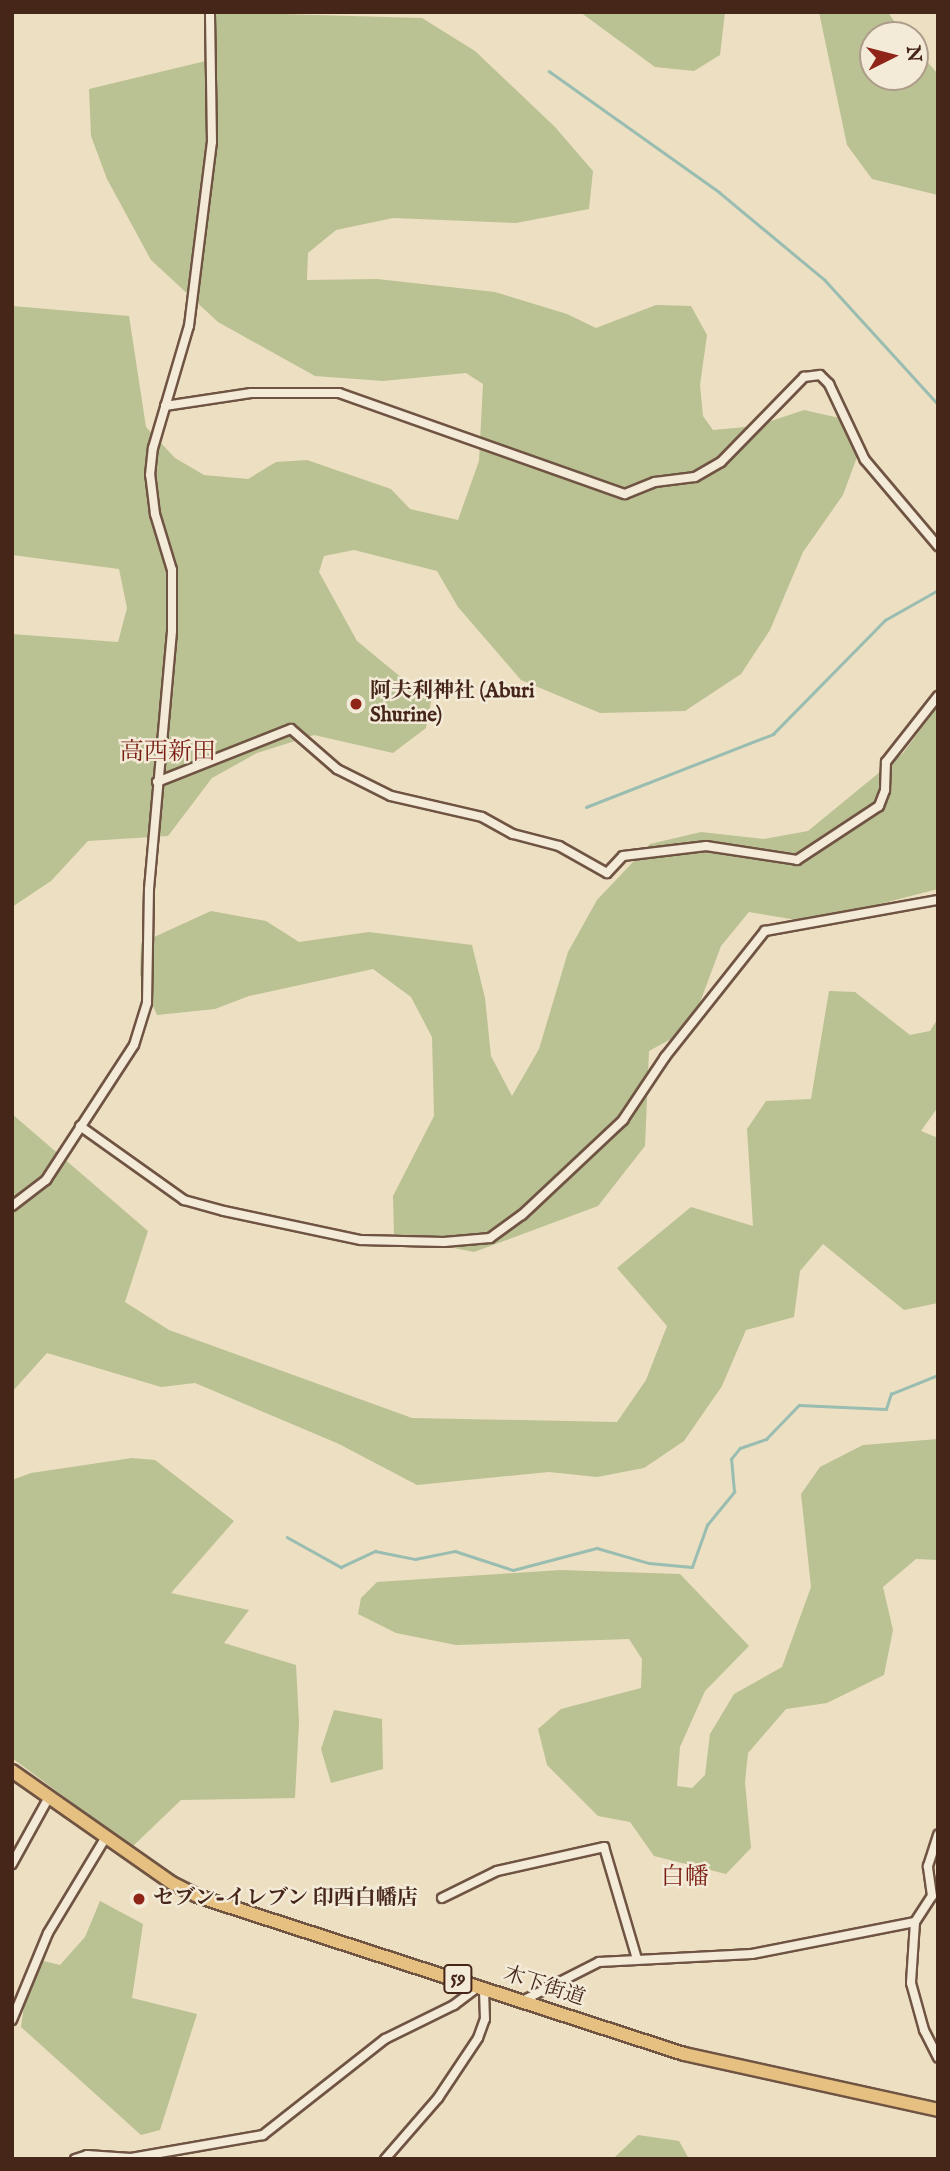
<!DOCTYPE html>
<html>
<head>
<meta charset="utf-8">
<style>
	body { margin:0 }
	#map { position:relative; width:950px; height:2171px; overflow:hidden; background:#eddfc2; font-family:"IM FELL English","Noto Serif JP",serif }
	div>[style] { position:absolute }
	[style*='--x'] { left:calc(var(--x)*1px); top:calc(var(--y)*1px); width:calc(var(--w)*1px); rotate:calc(var(--a)*1deg) }
	.green>* { inset:0; background:#bac192 }
	.stream>* { height:2.5px; margin:-1.25px; padding:0 1.25px; transform-origin:1.25px; border-radius:1.25px; background:#99bdb1 }
	.roads { filter:drop-shadow(2px 0 #705443) drop-shadow(-2px 0 #705443) drop-shadow(0 2px #705443) drop-shadow(0 -2px #705443) }
	.street>* { height:8px; margin:-4px; padding:0 4px; transform-origin:4px; border-radius:4px; background:#f3ead7 }
	.primary>* { height:12px; margin:-6px; padding:0 6px; transform-origin:6px; border-radius:6px; background:#e6c081 }
	.dots>* { width:19px; height:19px; translate:-50% -50%; box-sizing:border-box; border:4px solid #f3ead7; border-radius:50% }
	span { translate:-50% -50%; white-space:nowrap; text-align:center; line-height:1.15; -webkit-text-stroke:5px #f3ead7; paint-order:stroke }
	.shield-label span { padding:2px 5px; background:#f3ead7; border:2px solid; border-radius:5px; -webkit-text-stroke-width:0 }
	.shield-label { font-size:19px; color:#462619; font-weight:700 }
	.poi-label { font-size:21px; color:#462619; font-weight:700 }
	.left { translate:0 -50%; text-align:left }
	.street-label { font-size:21px; color:#462619 }
	.quarter-label { font-size:24px; color:#7a1f14 }
	.frame { position:absolute; inset:0; border:14px solid #462619; pointer-events:none }
	.north { position:absolute; left:859px; top:21px; width:70px; height:70px; box-sizing:border-box; background:#f3ead7; border:2px solid #ae9c8b; border-radius:50%; rotate:84deg; font-size:19px; font-weight:700; line-height:28px; text-align:center; color:#462619 }
	.north::after { content:''; display:block; margin:auto; width:24px; height:32px; background:#8f2418; clip-path:polygon(50% 0,100% 100%,50% 72%,0 100%) }
</style>
</head>
<body>
<div id="map">
	<div class="green">
		<div style="clip-path:polygon(215px 12px,422px 18px,475px 51px,555px 127px,593px 171px,589px 209px,516px 223px,393px 218px,336px 230px,308px 253px,307px 280px,377px 279px,495px 292px,567px 314px,596px 328px,656px 305px,691px 306px,707px 335px,700px 385px,703px 416px,713px 430px,756px 426px,804px 410px,844px 419px,857px 457px,843px 495px,803px 552px,770px 630px,741px 674px,685px 711px,600px 713px,521px 680px,458px 607px,437px 571px,354px 550px,324px 556px,319px 572px,357px 641px,431px 702px,426px 728px,393px 753px,314px 735px,257px 753px,212px 778px,168px 836px,88px 841px,51px 881px,12px 907px,12px 634px,118px 642px,127px 608px,119px 569px,12px 555px,12px 306px,129px 316px,146px 427px,175px 458px,204px 475px,248px 479px,276px 462px,307px 460px,391px 489px,410px 509px,458px 520px,479px 461px,483px 384px,466px 373px,383px 381px,315px 376px,218px 322px,151px 260px,107px 179px,91px 136px,89px 89px,214px 59px)"></div>
		<div style="clip-path:polygon(580px 12px,725px 12px,720px 55px,694px 71px,655px 67px)"></div>
		<div style="clip-path:polygon(819px 12px,888px 12px,903px 35px,873px 35px,873px 77px,915px 77px,915px 48px,938px 74px,938px 195px,872px 179px,847px 145px)"></div>
		<div style="clip-path:polygon(938px 706px,938px 889px,809px 922px,749px 912px,721px 946px,696px 1013px,682px 1033px,649px 1051px,645px 1146px,598px 1206px,474px 1252px,394px 1236px,393px 1196px,434px 1116px,432px 1037px,411px 997px,373px 969px,249px 996px,215px 1009px,157px 1015px,140px 975px,141px 943px,211px 911px,266px 921px,299px 942px,369px 932px,472px 945px,485px 998px,491px 1056px,512px 1096px,539px 1049px,568px 952px,597px 900px,650px 844px,701px 832px,764px 839px,808px 831px,903px 753px)"></div>
		<div style="clip-path:polygon(829px 991px,855px 992px,910px 1035px,930px 1031px,938px 1018px,938px 1107px,921px 1131px,938px 1138px,938px 1303px,904px 1310px,823px 1244px,800px 1271px,794px 1317px,746px 1330px,722px 1386px,684px 1441px,644px 1468px,597px 1477px,549px 1472px,417px 1485px,339px 1444px,195px 1383px,161px 1387px,47px 1353px,12px 1392px,12px 1114px,148px 1231px,125px 1302px,169px 1330px,412px 1418px,617px 1422px,646px 1380px,667px 1326px,617px 1268px,691px 1207px,753px 1226px,747px 1129px,766px 1101px,811px 1099px)"></div>
		<div style="clip-path:polygon(938px 1439px,938px 1560px,916px 1559px,883px 1587px,893px 1630px,884px 1675px,827px 1703px,786px 1709px,748px 1753px,745px 1782px,751px 1848px,726px 1874px,654px 1856px,630px 1822px,598px 1816px,547px 1765px,538px 1729px,561px 1709px,641px 1688px,642px 1659px,629px 1639px,456px 1645px,396px 1633px,358px 1614px,361px 1598px,377px 1582px,561px 1570px,680px 1574px,749px 1646px,705px 1691px,680px 1747px,677px 1786px,692px 1788px,705px 1775px,710px 1734px,734px 1694px,782px 1667px,811px 1587px,801px 1494px,820px 1467px,863px 1445px)"></div>
		<div style="clip-path:polygon(132px 1458px,155px 1460px,234px 1521px,171px 1593px,249px 1610px,224px 1643px,296px 1665px,299px 1722px,295px 1798px,181px 1800px,132px 1847px,12px 1758px,12px 1480px,31px 1473px)"></div>
		<div style="clip-path:polygon(334px 1710px,382px 1719px,383px 1769px,331px 1783px,321px 1749px)"></div>
		<div style="clip-path:polygon(100px 1901px,143px 1924px,132px 1998px,197px 2014px,160px 2130px,141px 2135px,21px 2027px,31px 1958px,60px 1965px,85px 1937px)"></div>
		<div style="clip-path:polygon(638px 2135px,679px 2141px,689px 2159px,613px 2159px)"></div>
	</div>
	<div class="stream">
		<div style="--x:549;--y:71;--w:209;--a:35.4"></div>
		<div style="--x:719;--y:192;--w:138;--a:39.7"></div>
		<div style="--x:825;--y:280;--w:168;--a:47.7"></div>
		<div style="--x:586;--y:807;--w:201;--a:-21.3"></div>
		<div style="--x:773;--y:734;--w:160;--a:-45.5"></div>
		<div style="--x:885;--y:620;--w:61;--a:-29.5"></div>
		<div style="--x:287;--y:1537;--w:62;--a:29.1"></div>
		<div style="--x:341;--y:1567;--w:38;--a:-25"></div>
		<div style="--x:375;--y:1551;--w:41;--a:11.3"></div>
		<div style="--x:415;--y:1559;--w:41;--a:-11.3"></div>
		<div style="--x:455;--y:1551;--w:61;--a:18.1"></div>
		<div style="--x:513;--y:1570;--w:87;--a:-14.7"></div>
		<div style="--x:597;--y:1548;--w:54;--a:16.1"></div>
		<div style="--x:649;--y:1563;--w:43;--a:5.3"></div>
		<div style="--x:692;--y:1567;--w:45;--a:-70.3"></div>
		<div style="--x:707;--y:1525;--w:43;--a:-50.7"></div>
		<div style="--x:734;--y:1492;--w:33;--a:-95"></div>
		<div style="--x:731;--y:1459;--w:14;--a:-51"></div>
		<div style="--x:740;--y:1448;--w:28;--a:-19"></div>
		<div style="--x:766;--y:1439;--w:47;--a:-45.9"></div>
		<div style="--x:799;--y:1405;--w:87;--a:2.6"></div>
		<div style="--x:886;--y:1409;--w:16;--a:-72"></div>
		<div style="--x:891;--y:1394;--w:51;--a:-22"></div>
	</div>
	<div class="roads">
		<div class="street">
			<div style="--x:165;--y:406;--w:87;--a:-8.6"></div>
			<div style="--x:251;--y:393;--w:88;--a:0"></div>
			<div style="--x:339;--y:393;--w:303;--a:19.5"></div>
			<div style="--x:625;--y:494;--w:32;--a:-22"></div>
			<div style="--x:655;--y:482;--w:40;--a:-7.1"></div>
			<div style="--x:695;--y:477;--w:30;--a:-30"></div>
			<div style="--x:721;--y:462;--w:119;--a:-45.7"></div>
			<div style="--x:804;--y:377;--w:16;--a:-7"></div>
			<div style="--x:820;--y:375;--w:13;--a:45"></div>
			<div style="--x:829;--y:384;--w:84;--a:64.7"></div>
			<div style="--x:865;--y:460;--w:113;--a:49.7"></div>
			<div style="--x:157;--y:782;--w:144;--a:-21.6"></div>
			<div style="--x:291;--y:729;--w:61;--a:41"></div>
			<div style="--x:337;--y:769;--w:60;--a:26.6"></div>
			<div style="--x:391;--y:796;--w:93;--a:13"></div>
			<div style="--x:482;--y:817;--w:35;--a:29"></div>
			<div style="--x:513;--y:834;--w:48;--a:14.6"></div>
			<div style="--x:559;--y:846;--w:55;--a:29.4"></div>
			<div style="--x:607;--y:873;--w:23;--a:-47"></div>
			<div style="--x:623;--y:856;--w:84;--a:-6.9"></div>
			<div style="--x:706;--y:846;--w:92;--a:8.7"></div>
			<div style="--x:797;--y:860;--w:98;--a:-33.4"></div>
			<div style="--x:879;--y:806;--w:17;--a:-69"></div>
			<div style="--x:885;--y:790;--w:28;--a:-88"></div>
			<div style="--x:886;--y:762;--w:84;--a:-51.8"></div>
			<div style="--x:80;--y:1126;--w:128;--a:35.4"></div>
			<div style="--x:184;--y:1200;--w:41;--a:15.4"></div>
			<div style="--x:224;--y:1211;--w:140;--a:12"></div>
			<div style="--x:361;--y:1240;--w:83;--a:1.4"></div>
			<div style="--x:444;--y:1242;--w:46;--a:-5"></div>
			<div style="--x:490;--y:1238;--w:39;--a:-36"></div>
			<div style="--x:522;--y:1215;--w:139;--a:-43.2"></div>
			<div style="--x:623;--y:1120;--w:76;--a:-56.3"></div>
			<div style="--x:665;--y:1057;--w:161;--a:-51.6"></div>
			<div style="--x:765;--y:931;--w:176;--a:-10.2"></div>
			<div style="--x:12;--y:1206;--w:43;--a:-37.4"></div>
			<div style="--x:46;--y:1180;--w:161;--a:-56.9"></div>
			<div style="--x:134;--y:1045;--w:44;--a:-72.8"></div>
			<div style="--x:147;--y:1003;--w:114;--a:-89"></div>
			<div style="--x:149;--y:889;--w:259;--a:-84.9"></div>
			<div style="--x:172;--y:631;--w:61;--a:-90"></div>
			<div style="--x:172;--y:570;--w:59;--a:-106.9"></div>
			<div style="--x:155;--y:514;--w:39;--a:-97"></div>
			<div style="--x:150;--y:475;--w:27;--a:-84"></div>
			<div style="--x:153;--y:448;--w:127;--a:-73.6"></div>
			<div style="--x:189;--y:326;--w:185;--a:-82.9"></div>
			<div style="--x:212;--y:142;--w:130;--a:-90.9"></div>
			<div style="--x:12;--y:1864;--w:77;--a:-61.1"></div>
			<div style="--x:442;--y:1898;--w:61;--a:-26.1"></div>
			<div style="--x:497;--y:1871;--w:110;--a:-12.6"></div>
			<div style="--x:604;--y:1847;--w:117;--a:73.6"></div>
			<div style="--x:915;--y:1922;--w:61;--a:93.8"></div>
			<div style="--x:911;--y:1983;--w:49;--a:74.5"></div>
			<div style="--x:924;--y:2030;--w:31;--a:63"></div>
			<div style="--x:524;--y:2000;--w:84;--a:-26.9"></div>
			<div style="--x:599;--y:1962;--w:153;--a:-3"></div>
			<div style="--x:752;--y:1954;--w:166;--a:-11.1"></div>
			<div style="--x:915;--y:1922;--w:31;--a:-57"></div>
			<div style="--x:932;--y:1896;--w:30;--a:-98"></div>
			<div style="--x:928;--y:1866;--w:33;--a:-72"></div>
			<div style="--x:12;--y:2020;--w:94;--a:-67.5"></div>
			<div style="--x:48;--y:1933;--w:112;--a:-58.9"></div>
			<div style="--x:75;--y:2159;--w:13;--a:-18"></div>
			<div style="--x:87;--y:2155;--w:44;--a:3.9"></div>
			<div style="--x:131;--y:2158;--w:134;--a:-9.9"></div>
			<div style="--x:263;--y:2135;--w:155;--a:-38.2"></div>
			<div style="--x:385;--y:2039;--w:77;--a:-26.2"></div>
			<div style="--x:454;--y:2005;--w:31;--a:-37"></div>
			<div style="--x:385;--y:2159;--w:81;--a:-49"></div>
			<div style="--x:438;--y:2098;--w:72;--a:-56.3"></div>
			<div style="--x:478;--y:2038;--w:20;--a:-70"></div>
			<div style="--x:485;--y:2019;--w:32;--a:-92"></div>
		</div>
		<div class="primary">
			<div style="--x:12;--y:1771;--w:195;--a:35"></div>
			<div style="--x:172;--y:1883;--w:28;--a:27"></div>
			<div style="--x:197;--y:1896;--w:512;--a:17.97"></div>
			<div style="--x:684;--y:2054;--w:260;--a:12.4"></div>
		</div>
	</div>
	<div class="dots">
		<div style="left:356px;top:704px;background:#8f2418"></div>
		<div style="left:139px;top:1899px;background:#8f2418"></div>
	</div>
	<div class="shield-label">
		<span style="left:458px;top:1979px">59</span>
	</div>
	<div class="poi-label">
		<span class="left" style="left:370px;top:704px">阿夫利神社 (Aburi<br>Shurine)</span>
		<span class="left" style="left:153px;top:1899px">セブン-イレブン 印西白幡店</span>
	</div>
	<div class="street-label">
		<span style="left:544px;top:1987px;rotate:18deg">木下街道</span>
	</div>
	<div class="quarter-label">
		<span style="left:168px;top:753px">高西新田</span>
		<span style="left:685px;top:1878px">白幡</span>
	</div>
	<div class="frame"></div>
	<div class="north">N</div>
</div>
</body>
</html>
